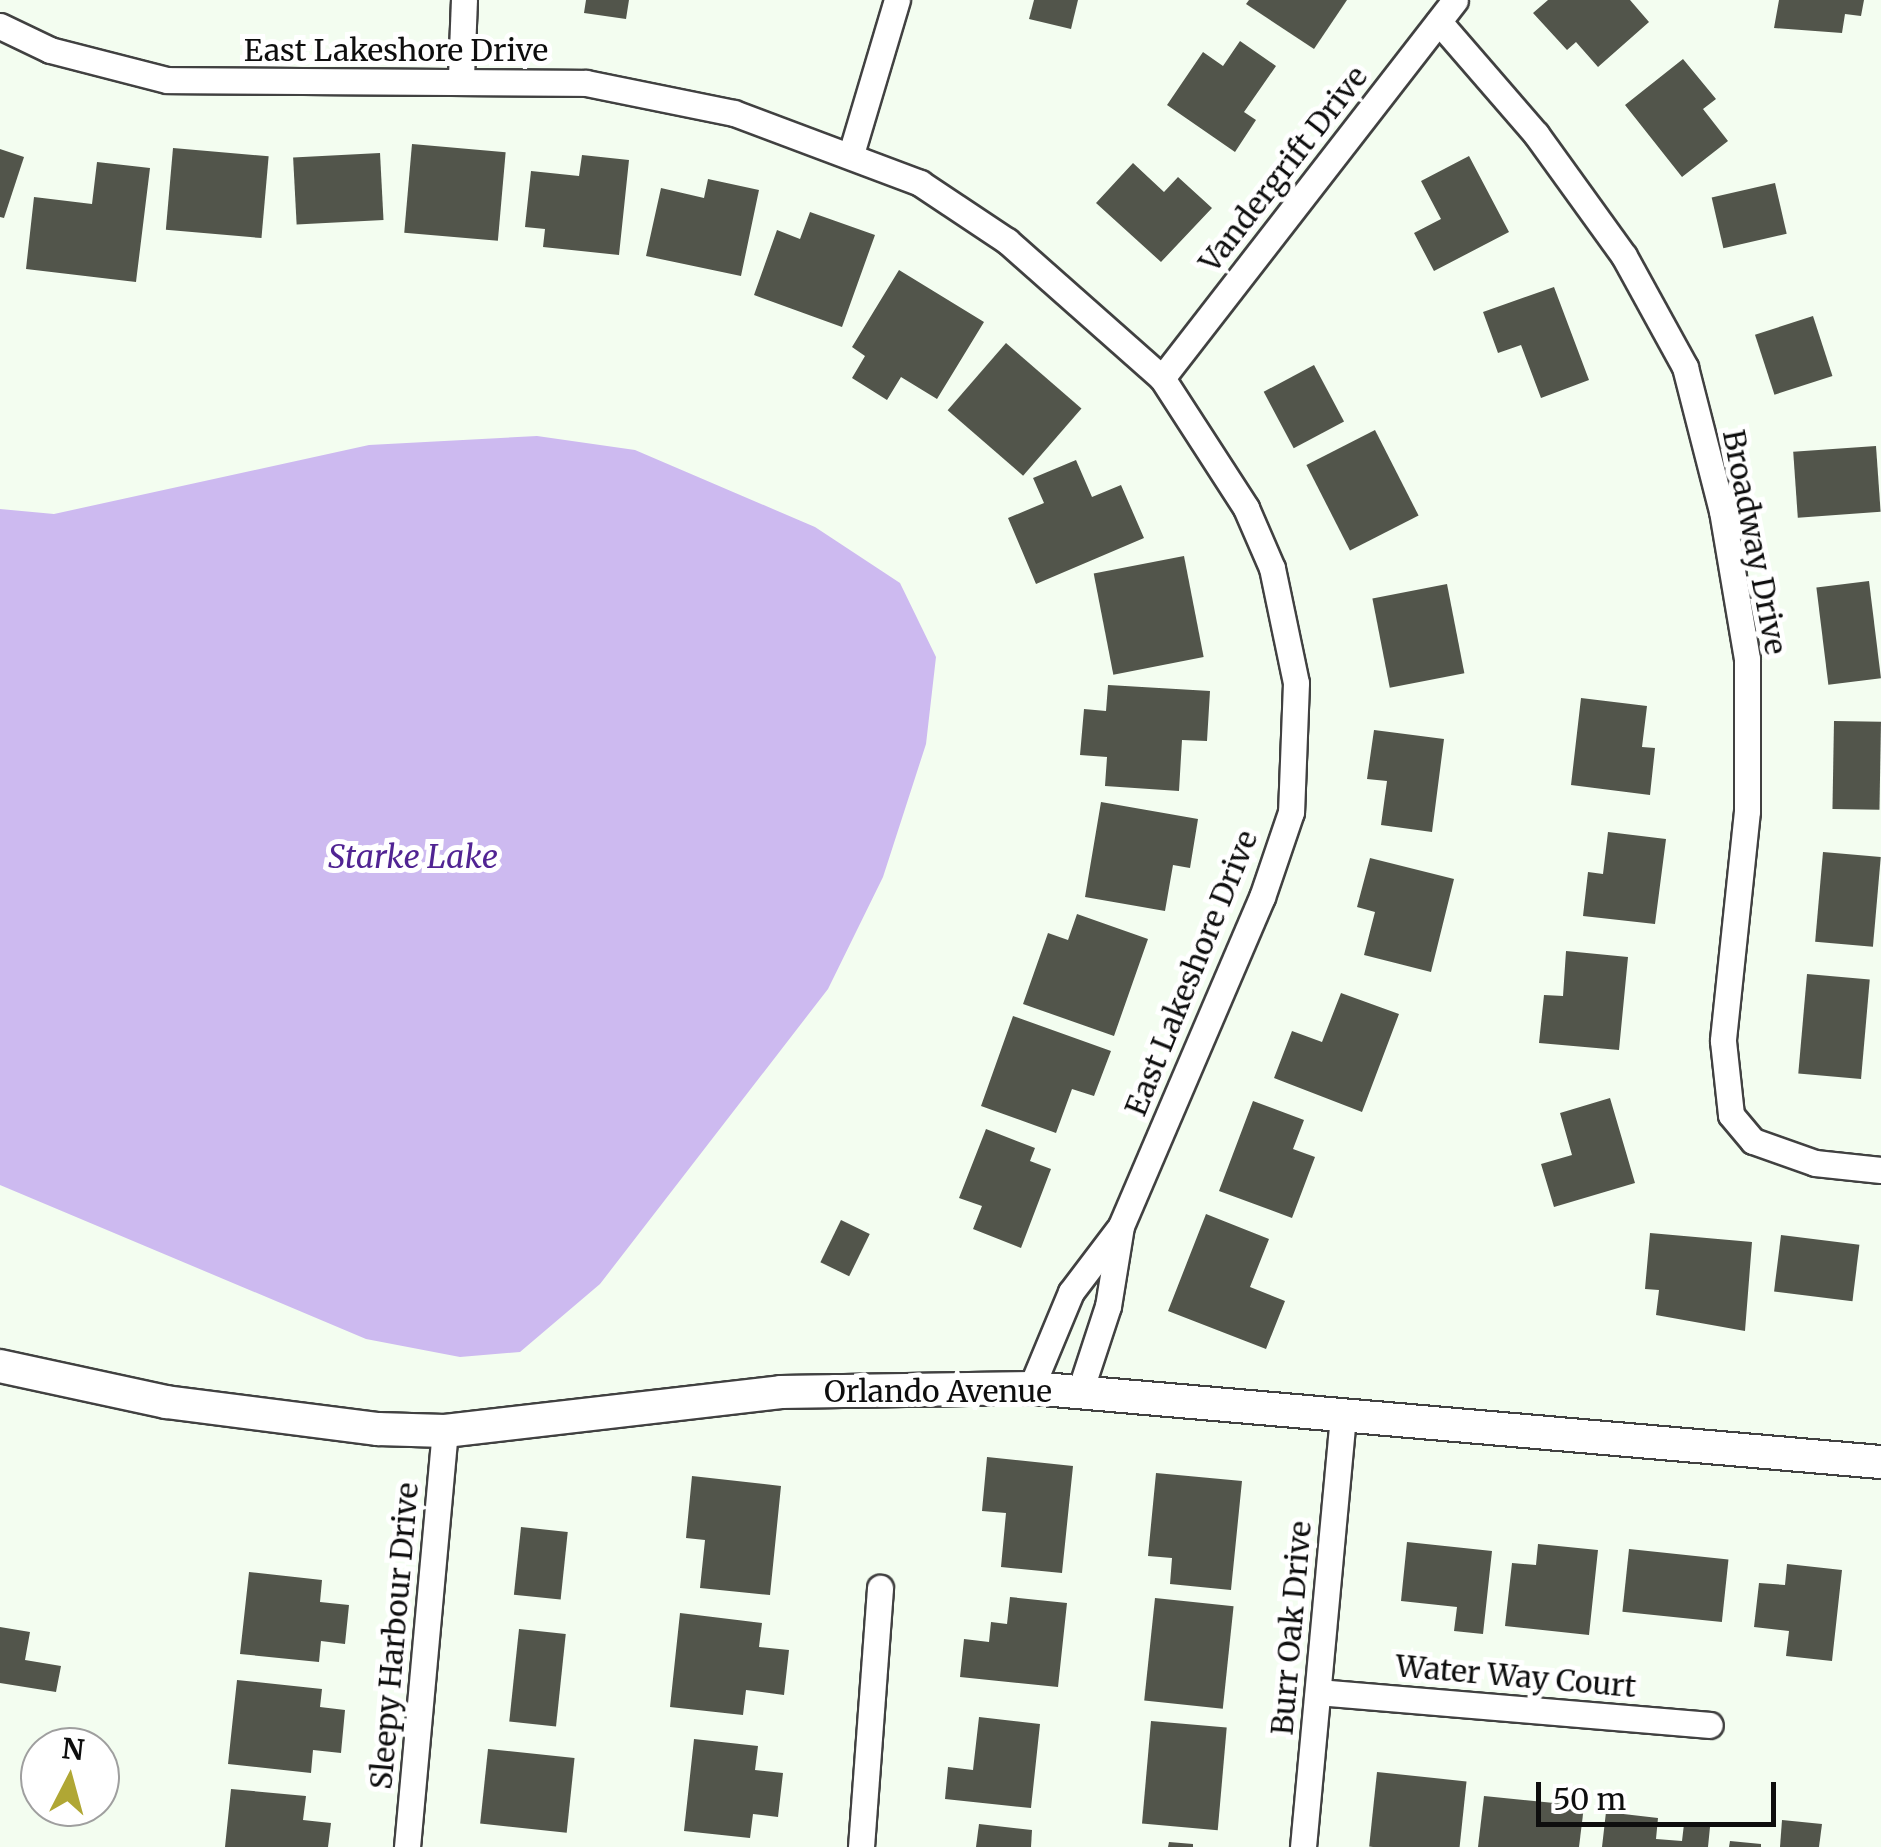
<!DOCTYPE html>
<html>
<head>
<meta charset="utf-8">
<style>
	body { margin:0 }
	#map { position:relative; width:1881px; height:1847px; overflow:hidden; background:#f3fdf0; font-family:Merriweather,serif }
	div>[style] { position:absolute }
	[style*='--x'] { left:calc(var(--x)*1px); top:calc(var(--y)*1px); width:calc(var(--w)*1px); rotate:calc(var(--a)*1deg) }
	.water>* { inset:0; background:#cdbaf0 }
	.building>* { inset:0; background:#52554b; transform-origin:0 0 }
	.roads { filter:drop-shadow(2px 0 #414141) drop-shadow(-2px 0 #414141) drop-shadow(0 2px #414141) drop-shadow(0 -2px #414141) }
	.minor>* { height:25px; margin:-12.5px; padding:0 12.5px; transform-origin:12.5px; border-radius:12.5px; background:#fff }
	.tertiary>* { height:32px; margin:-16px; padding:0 16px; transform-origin:16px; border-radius:16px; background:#fff }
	span { translate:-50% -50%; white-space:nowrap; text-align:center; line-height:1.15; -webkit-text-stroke:10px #fff; paint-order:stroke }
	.street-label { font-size:30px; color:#0e0e0e }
	.water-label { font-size:32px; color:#512493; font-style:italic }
	.north { position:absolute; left:20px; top:1727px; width:100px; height:100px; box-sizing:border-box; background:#fff; border:2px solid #9f9f9f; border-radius:50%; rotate:6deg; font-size:28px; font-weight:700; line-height:40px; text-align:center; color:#0e0e0e }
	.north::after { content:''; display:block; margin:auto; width:35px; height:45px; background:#b0a734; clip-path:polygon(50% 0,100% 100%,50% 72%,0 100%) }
	.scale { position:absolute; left:1536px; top:1782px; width:240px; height:45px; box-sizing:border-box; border:5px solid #0e0e0e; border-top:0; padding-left:12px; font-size:30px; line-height:35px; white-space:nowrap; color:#0e0e0e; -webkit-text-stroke:8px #fff; paint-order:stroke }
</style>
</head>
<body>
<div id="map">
	<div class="water">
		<div style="clip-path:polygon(537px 436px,635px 450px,815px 527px,900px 583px,936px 657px,926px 744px,883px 877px,828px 989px,600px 1284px,520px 1352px,460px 1357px,366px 1339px,0 1185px,0 509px,54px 514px,369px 445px)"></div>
	</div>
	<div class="building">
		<div style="clip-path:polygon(586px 0,629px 0,626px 19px,584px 13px)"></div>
		<div style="clip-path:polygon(1034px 0,1078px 0,1071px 29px,1029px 19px)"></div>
		<div style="clip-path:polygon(1249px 0,1347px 0,1314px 49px,1246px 4px)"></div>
		<div style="clip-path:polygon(1548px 0,1630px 0,1649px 22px,1598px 67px,1576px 42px,1567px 50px,1533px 13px)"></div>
		<div style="clip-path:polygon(1779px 0,1864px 0,1861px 16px,1845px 14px,1842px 33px,1774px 28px)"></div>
		<div style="clip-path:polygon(1240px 41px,1276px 66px,1244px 112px,1256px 120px,1235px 152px,1167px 105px,1203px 52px,1223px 66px)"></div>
		<div style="clip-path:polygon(1683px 59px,1716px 99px,1703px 109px,1728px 141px,1682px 177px,1625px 105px)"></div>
		<div style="left:412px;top:144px;width:94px;height:89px;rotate:5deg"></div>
		<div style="left:173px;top:148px;width:96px;height:82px;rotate:5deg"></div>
		<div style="clip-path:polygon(0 149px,24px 157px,4px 218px,0 217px)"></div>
		<div style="left:380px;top:153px;width:67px;height:87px;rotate:87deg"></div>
		<div style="clip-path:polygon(582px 155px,629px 160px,619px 255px,543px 247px,545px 229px,525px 227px,531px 171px,579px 176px)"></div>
		<div style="clip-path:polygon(1469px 156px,1509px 232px,1434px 271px,1414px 233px,1441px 219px,1421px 181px)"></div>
		<div style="clip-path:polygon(97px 162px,150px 168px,136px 282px,26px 269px,34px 197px,92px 204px)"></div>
		<div style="clip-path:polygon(1133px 163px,1164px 192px,1178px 177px,1212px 208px,1161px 262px,1096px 203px)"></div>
		<div style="clip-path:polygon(708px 179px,759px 190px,741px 276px,646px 256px,661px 188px,704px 198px)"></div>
		<div style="left:1775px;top:183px;width:52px;height:65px;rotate:77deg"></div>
		<div style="clip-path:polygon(810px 212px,875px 235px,842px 327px,754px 295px,777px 230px,800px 239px)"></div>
		<div style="clip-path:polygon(899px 270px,984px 322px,937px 399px,901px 377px,887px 400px,852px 378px,865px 356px,852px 347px)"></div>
		<div style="clip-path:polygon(1554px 287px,1589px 380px,1541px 398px,1521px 345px,1498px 353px,1483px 312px)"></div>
		<div style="left:1813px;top:316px;width:63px;height:61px;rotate:72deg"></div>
		<div style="left:1006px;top:343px;width:100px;height:89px;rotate:41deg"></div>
		<div style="left:1314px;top:365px;width:64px;height:57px;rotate:62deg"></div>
		<div style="left:1375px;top:430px;width:96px;height:77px;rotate:63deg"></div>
		<div style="left:1876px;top:446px;width:66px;height:83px;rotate:86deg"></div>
		<div style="clip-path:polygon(1076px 460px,1092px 497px,1121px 485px,1144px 538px,1036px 584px,1008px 518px,1044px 503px,1033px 478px)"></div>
		<div style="left:1184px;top:556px;width:103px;height:92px;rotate:79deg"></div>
		<div style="left:1869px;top:581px;width:98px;height:53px;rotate:83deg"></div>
		<div style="left:1447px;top:584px;width:91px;height:76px;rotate:79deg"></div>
		<div style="clip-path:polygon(1108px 685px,1210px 691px,1207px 741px,1182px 740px,1179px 791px,1105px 786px,1107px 757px,1080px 755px,1084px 709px,1106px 711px)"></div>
		<div style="clip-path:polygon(1581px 698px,1647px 706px,1642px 747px,1655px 748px,1650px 795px,1571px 785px)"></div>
		<div style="left:1834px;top:721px;width:47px;height:88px;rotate:1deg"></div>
		<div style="clip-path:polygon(1374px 730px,1444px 739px,1432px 832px,1381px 825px,1387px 781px,1367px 779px)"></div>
		<div style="clip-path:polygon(1101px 802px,1198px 819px,1190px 868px,1173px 865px,1165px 911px,1085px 897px)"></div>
		<div style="clip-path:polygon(1608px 832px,1666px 839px,1655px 924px,1583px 916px,1588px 872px,1603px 874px)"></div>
		<div style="left:1823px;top:852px;width:58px;height:90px;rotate:5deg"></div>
		<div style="clip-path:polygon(1370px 858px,1454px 879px,1431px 972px,1364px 955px,1375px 912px,1357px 907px)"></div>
		<div style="clip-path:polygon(1077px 914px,1148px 939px,1114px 1036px,1023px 1004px,1048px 933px,1068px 940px)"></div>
		<div style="clip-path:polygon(1566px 951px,1628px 957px,1619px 1050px,1539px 1043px,1544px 995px,1563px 996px)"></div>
		<div style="left:1807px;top:974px;width:63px;height:100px;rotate:5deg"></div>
		<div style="clip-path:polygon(1341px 993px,1399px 1014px,1362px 1112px,1274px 1078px,1292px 1031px,1322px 1042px)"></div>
		<div style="clip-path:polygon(1013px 1016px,1111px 1051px,1094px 1096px,1072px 1089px,1056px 1133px,981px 1106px)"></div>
		<div style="clip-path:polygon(1610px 1098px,1635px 1183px,1554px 1207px,1541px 1164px,1572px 1155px,1560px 1113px)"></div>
		<div style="clip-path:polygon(1253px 1101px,1304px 1120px,1293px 1149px,1315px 1157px,1292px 1218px,1219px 1191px)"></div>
		<div style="clip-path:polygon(986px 1129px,1035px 1148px,1030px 1161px,1051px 1169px,1021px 1248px,973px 1229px,982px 1206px,959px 1198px)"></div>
		<div style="clip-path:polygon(1206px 1214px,1269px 1239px,1250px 1287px,1285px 1301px,1266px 1349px,1168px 1311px)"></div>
		<div style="left:841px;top:1220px;width:32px;height:47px;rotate:26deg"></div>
		<div style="clip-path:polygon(1650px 1233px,1752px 1242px,1745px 1331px,1656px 1315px,1659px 1290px,1645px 1289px)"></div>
		<div style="left:1781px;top:1235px;width:79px;height:57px;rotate:7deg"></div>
		<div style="clip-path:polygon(987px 1457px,1073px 1466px,1062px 1573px,1001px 1567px,1006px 1513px,982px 1511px)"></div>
		<div style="clip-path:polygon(1156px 1473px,1242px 1481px,1231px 1590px,1170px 1584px,1172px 1558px,1148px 1556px)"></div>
		<div style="clip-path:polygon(692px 1476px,781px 1486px,770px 1595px,700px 1588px,705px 1540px,686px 1538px)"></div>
		<div style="left:521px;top:1527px;width:47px;height:68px;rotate:6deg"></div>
		<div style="clip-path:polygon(1407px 1542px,1492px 1551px,1483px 1634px,1454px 1631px,1457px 1607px,1401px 1601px)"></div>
		<div style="clip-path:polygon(1538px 1544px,1598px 1550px,1589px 1635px,1505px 1626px,1512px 1563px,1536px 1565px)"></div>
		<div style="left:1629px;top:1549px;width:100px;height:63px;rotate:6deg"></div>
		<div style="clip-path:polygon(1787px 1564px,1842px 1570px,1832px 1661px,1786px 1656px,1789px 1631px,1754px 1627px,1759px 1583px,1785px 1585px)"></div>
		<div style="clip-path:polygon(249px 1572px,322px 1580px,320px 1602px,349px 1605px,345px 1644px,321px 1641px,319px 1662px,240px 1654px)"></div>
		<div style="clip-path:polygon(1010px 1597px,1067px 1603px,1058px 1687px,960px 1677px,964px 1639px,989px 1642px,991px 1622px,1007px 1624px)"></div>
		<div style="left:1155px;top:1598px;width:79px;height:103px;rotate:6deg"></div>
		<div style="clip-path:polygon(680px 1613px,762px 1623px,759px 1647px,789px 1650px,784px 1695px,746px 1690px,743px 1715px,670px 1707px)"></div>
		<div style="clip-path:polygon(0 1627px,30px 1632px,25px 1660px,61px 1666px,56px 1692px,0 1683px)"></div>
		<div style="left:519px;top:1629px;width:47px;height:93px;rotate:6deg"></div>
		<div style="clip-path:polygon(237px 1680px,322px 1689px,320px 1707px,345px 1710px,341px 1753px,313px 1750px,311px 1773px,228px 1764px)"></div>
		<div style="clip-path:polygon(979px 1717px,1040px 1724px,1031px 1808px,945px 1799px,948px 1767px,973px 1770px)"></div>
		<div style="left:1151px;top:1721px;width:76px;height:103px;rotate:5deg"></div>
		<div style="clip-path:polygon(694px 1739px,758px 1746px,755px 1770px,783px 1773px,778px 1817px,753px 1814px,750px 1838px,684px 1831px)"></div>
		<div style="left:488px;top:1749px;width:87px;height:75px;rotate:6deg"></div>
		<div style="left:1377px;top:1772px;width:90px;height:75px;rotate:6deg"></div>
		<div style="clip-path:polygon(231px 1789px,306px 1796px,303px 1820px,331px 1823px,328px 1847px,225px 1847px)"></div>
		<div style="clip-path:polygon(1484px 1796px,1584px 1806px,1579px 1847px,1478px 1847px)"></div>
		<div style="clip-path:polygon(1606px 1812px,1658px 1818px,1656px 1839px,1682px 1841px,1684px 1824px,1710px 1827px,1708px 1847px,1602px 1847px)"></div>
		<div style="clip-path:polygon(1782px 1820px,1822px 1824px,1819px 1847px,1780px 1847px)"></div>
		<div style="clip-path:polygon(979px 1824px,1032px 1830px,1031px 1847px,976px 1847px)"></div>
		<div style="clip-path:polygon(1730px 1841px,1761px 1844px,1761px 1847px,1729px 1847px)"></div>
		<div style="clip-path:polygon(1169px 1842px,1193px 1844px,1193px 1847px,1168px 1847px)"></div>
	</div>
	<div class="roads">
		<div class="minor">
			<div style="--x:1439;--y:22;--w:148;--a:49.1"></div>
			<div style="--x:1536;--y:134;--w:150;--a:54.2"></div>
			<div style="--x:1624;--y:256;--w:127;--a:61.2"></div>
			<div style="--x:1685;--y:367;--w:149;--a:75.6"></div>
			<div style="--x:1722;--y:511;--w:150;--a:80.4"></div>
			<div style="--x:1747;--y:659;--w:152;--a:90"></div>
			<div style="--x:1747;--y:811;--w:231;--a:96"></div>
			<div style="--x:1723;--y:1041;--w:74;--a:83.8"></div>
			<div style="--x:1731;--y:1115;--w:34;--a:50"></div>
			<div style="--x:1753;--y:1141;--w:66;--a:19.5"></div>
			<div style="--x:1815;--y:1163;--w:66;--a:6.1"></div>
			<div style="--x:0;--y:26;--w:55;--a:25.6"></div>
			<div style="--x:50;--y:50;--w:121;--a:14.4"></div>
			<div style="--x:167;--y:80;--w:419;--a:0.4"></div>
			<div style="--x:586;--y:83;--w:151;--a:11.5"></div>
			<div style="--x:734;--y:113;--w:199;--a:20.6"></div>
			<div style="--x:920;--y:183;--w:105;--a:33.7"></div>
			<div style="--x:1007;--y:241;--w:207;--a:41.5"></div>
			<div style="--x:1162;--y:378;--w:155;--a:57.1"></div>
			<div style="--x:1246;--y:508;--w:65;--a:66.6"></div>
			<div style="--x:1272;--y:568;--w:117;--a:78.2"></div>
			<div style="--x:1296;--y:683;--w:129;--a:92.2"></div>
			<div style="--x:1291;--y:812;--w:90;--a:108.8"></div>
			<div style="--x:1262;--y:897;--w:358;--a:113.2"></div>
			<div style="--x:1121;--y:1226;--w:81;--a:99.2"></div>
			<div style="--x:1108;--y:1306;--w:89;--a:108.2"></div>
			<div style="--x:461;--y:77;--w:77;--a:-87.8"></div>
			<div style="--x:851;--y:154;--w:161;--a:-73.4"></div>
			<div style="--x:1162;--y:378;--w:478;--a:-52.2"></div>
			<div style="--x:1031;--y:1388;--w:104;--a:-67.4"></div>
			<div style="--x:1071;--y:1292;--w:78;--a:-52.8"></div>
			<div style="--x:1318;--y:1692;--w:393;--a:4.8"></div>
			<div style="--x:407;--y:1847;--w:418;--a:-84.8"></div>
			<div style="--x:861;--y:1847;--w:260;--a:-85.8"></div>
			<div style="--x:1303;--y:1847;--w:434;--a:-84.7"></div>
		</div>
		<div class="tertiary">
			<div style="--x:0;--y:1366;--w:170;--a:12.2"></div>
			<div style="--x:166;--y:1402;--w:214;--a:7.3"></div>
			<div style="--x:378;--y:1429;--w:67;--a:1.7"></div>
			<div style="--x:445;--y:1431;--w:338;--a:-6.6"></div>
			<div style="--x:781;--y:1392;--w:250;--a:-0.9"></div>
			<div style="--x:1031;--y:1388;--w:853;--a:4.98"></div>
		</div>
	</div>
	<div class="street-label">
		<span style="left:396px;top:50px">East Lakeshore Drive</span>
		<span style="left:1283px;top:169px;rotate:-52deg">Vandergrift Drive</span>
		<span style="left:1755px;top:542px;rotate:79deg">Broadway Drive</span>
		<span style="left:1191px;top:973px;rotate:-68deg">East Lakeshore Drive</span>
		<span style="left:938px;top:1391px">Orlando Avenue</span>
		<span style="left:1291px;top:1628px;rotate:-85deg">Burr Oak Drive</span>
		<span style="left:394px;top:1636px;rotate:-85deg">Sleepy Harbour Drive</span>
		<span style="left:1516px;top:1676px;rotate:5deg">Water Way Court</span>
	</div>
	<div class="water-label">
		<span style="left:413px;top:857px">Starke Lake</span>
	</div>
	<div class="north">N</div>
	<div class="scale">50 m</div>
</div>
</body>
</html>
